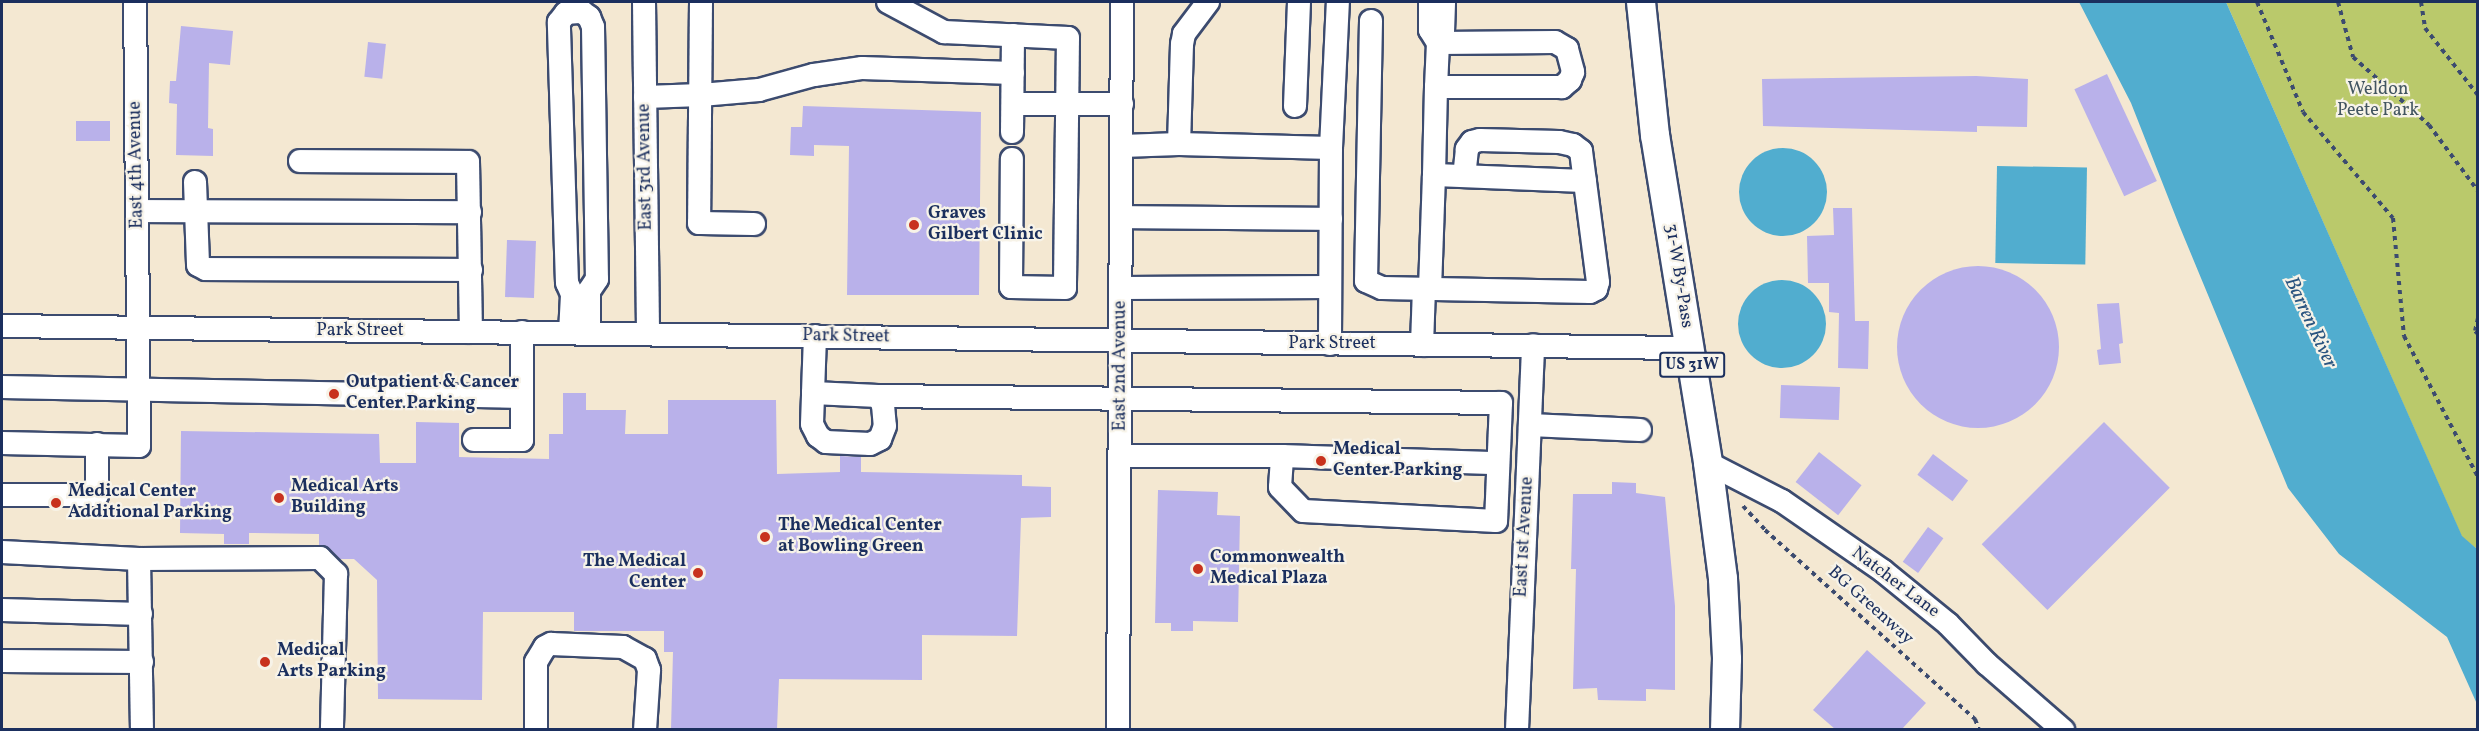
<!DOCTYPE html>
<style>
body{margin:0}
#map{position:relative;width:2479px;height:731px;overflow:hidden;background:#f4e8d2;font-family:Vollkorn,serif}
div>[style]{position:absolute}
.green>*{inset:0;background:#bac96b}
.water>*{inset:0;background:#51adcf;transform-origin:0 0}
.round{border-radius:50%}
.building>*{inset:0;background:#b9b1ea;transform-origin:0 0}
.path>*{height:4px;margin-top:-2px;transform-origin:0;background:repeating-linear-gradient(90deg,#3c4b6f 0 4.5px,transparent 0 9px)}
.roads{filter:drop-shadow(2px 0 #3c4b6f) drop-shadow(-2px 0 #3c4b6f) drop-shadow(0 2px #3c4b6f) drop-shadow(0 -2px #3c4b6f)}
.minor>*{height:22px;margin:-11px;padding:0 11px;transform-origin:11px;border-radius:11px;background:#fff}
.major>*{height:28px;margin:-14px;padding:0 14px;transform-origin:14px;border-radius:14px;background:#fff}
.dots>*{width:16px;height:16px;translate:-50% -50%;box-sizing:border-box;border:3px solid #f7f3e8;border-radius:50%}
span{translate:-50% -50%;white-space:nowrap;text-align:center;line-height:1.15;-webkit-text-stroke:4.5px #f7f3e8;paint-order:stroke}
.shield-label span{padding:2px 4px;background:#f7f3e8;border:2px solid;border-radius:4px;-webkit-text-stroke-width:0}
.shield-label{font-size:16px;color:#1b2f5e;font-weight:700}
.park-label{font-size:18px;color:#435661}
.street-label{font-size:18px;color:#1b2f5e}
.poi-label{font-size:18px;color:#1b2f5e;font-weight:700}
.left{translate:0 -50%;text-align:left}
.right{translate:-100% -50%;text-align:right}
.water-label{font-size:20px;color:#2b5580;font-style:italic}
.frame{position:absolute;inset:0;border:3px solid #1b2f5e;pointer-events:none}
</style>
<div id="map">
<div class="green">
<div style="clip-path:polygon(2226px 2px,2477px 2px,2477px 549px,2462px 537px)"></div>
</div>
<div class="water">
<div style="clip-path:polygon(2079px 2px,2226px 2px,2462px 536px,2477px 549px,2477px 704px,2447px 637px,2339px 554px,2288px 488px,2179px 225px,2131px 103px)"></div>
<div class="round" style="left:1739px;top:148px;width:88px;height:88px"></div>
<div style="left:1997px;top:166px;width:90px;height:97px;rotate:1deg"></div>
<div class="round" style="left:1738px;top:280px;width:88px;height:88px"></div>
</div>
<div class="building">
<div style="clip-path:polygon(181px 26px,233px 31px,230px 65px,209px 63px,208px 128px,213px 129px,213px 156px,176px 155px,177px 104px,169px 103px,170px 81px,176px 81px)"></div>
<div style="left:368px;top:42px;width:18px;height:35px;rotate:6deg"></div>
<div style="left:2107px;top:74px;width:118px;height:36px;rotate:65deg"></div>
<div style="clip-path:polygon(1976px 76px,2028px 79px,2027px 127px,1977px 126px,1977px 132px,1763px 126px,1762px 79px)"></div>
<div style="clip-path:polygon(803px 106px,981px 112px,979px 295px,847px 295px,849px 146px,814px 145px,814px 156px,790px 155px,791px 127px,802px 127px)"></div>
<div style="left:76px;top:121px;width:34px;height:20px"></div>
<div style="clip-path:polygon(1833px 208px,1852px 208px,1855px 321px,1869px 321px,1868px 369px,1838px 368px,1839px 313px,1829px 312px,1829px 283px,1808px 283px,1807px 236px,1834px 235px)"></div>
<div style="left:507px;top:240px;width:29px;height:57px;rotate:2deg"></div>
<div class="round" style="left:1897px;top:266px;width:162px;height:162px"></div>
<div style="clip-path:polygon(2119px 303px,2123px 343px,2119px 344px,2121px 363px,2099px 365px,2097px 350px,2101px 349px,2097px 304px)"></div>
<div style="left:1781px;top:385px;width:59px;height:33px;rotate:2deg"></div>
<div style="clip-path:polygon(563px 393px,586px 393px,586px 410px,626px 410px,625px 434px,668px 434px,668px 400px,776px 400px,777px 474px,840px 472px,840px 456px,861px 457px,861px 472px,1022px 475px,1022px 486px,1051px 487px,1051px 517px,1021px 518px,1017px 636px,922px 635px,922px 680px,779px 679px,777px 729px,671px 729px,673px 652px,664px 652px,664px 631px,574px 631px,574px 612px,483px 612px,482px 700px,378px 699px,377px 580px,354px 559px,340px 559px,329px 548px,319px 545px,319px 534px,249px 533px,249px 544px,224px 544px,224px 534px,180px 533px,181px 431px,379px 434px,380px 463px,416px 463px,416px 422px,459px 423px,459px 457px,549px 459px,549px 434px,563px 434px)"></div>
<div style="left:2104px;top:422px;width:93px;height:173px;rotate:45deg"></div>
<div style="left:1819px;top:452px;width:54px;height:38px;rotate:38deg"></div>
<div style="left:1933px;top:454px;width:44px;height:26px;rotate:37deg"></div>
<div style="clip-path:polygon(1612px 482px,1636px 483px,1636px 493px,1665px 497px,1675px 606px,1675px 690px,1646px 689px,1646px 701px,1598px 700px,1597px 688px,1573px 689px,1576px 569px,1571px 569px,1573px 494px,1612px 494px)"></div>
<div style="clip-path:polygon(1158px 490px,1218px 492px,1217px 515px,1240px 516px,1238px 622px,1193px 621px,1193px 631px,1171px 631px,1171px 623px,1155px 623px)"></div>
<div style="left:1928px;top:527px;width:19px;height:43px;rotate:36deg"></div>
<div style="clip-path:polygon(1867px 650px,1926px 703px,1902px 729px,1835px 729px,1813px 710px)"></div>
</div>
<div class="path">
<div style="left:2257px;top:2px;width:119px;rotate:67.3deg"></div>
<div style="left:2303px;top:112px;width:139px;rotate:49.7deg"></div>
<div style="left:2393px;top:218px;width:119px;rotate:84.7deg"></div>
<div style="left:2404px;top:336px;width:159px;rotate:62.3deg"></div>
<div style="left:2338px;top:2px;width:57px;rotate:74.7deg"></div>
<div style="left:2353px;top:57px;width:102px;rotate:41.8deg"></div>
<div style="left:2429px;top:125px;width:82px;rotate:53.4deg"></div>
<div style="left:2421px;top:2px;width:26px;rotate:81deg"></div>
<div style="left:2425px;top:28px;width:85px;rotate:51.7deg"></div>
<div style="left:2478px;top:318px;width:13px;rotate:103deg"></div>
<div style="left:2475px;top:331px;width:4px;rotate:45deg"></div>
<div style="left:1743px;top:506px;width:33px;rotate:47deg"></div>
<div style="left:1765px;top:530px;width:283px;rotate:42deg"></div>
<div style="left:1975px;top:719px;width:12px;rotate:70deg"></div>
</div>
<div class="roads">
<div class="minor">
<div style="left:644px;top:2px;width:331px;rotate:89.3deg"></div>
<div style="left:701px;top:2px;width:221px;rotate:90.5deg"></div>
<div style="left:699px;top:223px;width:55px;rotate:1deg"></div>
<div style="left:888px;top:2px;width:64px;rotate:28.2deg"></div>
<div style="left:944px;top:32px;width:124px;rotate:2.8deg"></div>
<div style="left:1068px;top:38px;width:250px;rotate:90.7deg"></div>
<div style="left:1065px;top:288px;width:54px;rotate:-178.9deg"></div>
<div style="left:1011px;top:287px;width:128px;rotate:-89.6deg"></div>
<div style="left:1208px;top:2px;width:40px;rotate:127deg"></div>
<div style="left:1184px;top:34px;width:10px;rotate:101deg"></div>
<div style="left:1182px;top:44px;width:100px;rotate:91.7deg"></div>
<div style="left:1179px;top:144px;width:152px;rotate:1.5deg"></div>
<div style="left:1331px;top:148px;width:196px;rotate:90.3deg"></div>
<div style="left:1430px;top:2px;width:28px;rotate:90deg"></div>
<div style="left:1430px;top:30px;width:15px;rotate:58deg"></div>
<div style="left:1438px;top:43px;width:12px;rotate:-66deg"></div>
<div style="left:1443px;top:32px;width:30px;rotate:-88deg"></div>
<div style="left:1371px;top:21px;width:260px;rotate:91.1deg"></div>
<div style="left:1366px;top:281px;width:17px;rotate:24deg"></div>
<div style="left:1382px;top:288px;width:208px;rotate:1.1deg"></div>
<div style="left:1590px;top:292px;width:7px;rotate:-27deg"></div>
<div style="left:1596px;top:289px;width:7px;rotate:-74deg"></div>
<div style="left:1598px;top:282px;width:132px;rotate:-97.4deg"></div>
<div style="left:1581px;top:151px;width:10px;rotate:-143deg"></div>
<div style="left:1573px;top:145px;width:14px;rotate:-168deg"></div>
<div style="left:1559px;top:142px;width:79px;rotate:-178.5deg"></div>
<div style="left:1480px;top:140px;width:8px;rotate:166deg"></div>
<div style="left:1472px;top:142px;width:9px;rotate:126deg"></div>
<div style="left:1467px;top:149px;width:27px;rotate:96deg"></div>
<div style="left:645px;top:97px;width:56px;rotate:-2deg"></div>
<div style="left:701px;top:95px;width:58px;rotate:-4.9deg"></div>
<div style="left:759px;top:90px;width:57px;rotate:-15.3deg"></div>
<div style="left:814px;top:75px;width:49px;rotate:-8.3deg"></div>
<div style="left:862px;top:68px;width:151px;rotate:1.9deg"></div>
<div style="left:1013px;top:104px;width:109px"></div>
<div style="left:1295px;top:106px;width:104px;rotate:-87.8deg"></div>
<div style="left:1012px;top:132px;width:97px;rotate:-89.4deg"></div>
<div style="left:1122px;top:146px;width:57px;rotate:-2deg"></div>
<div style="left:1331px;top:148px;width:146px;rotate:-87.3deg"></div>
<div style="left:300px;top:161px;width:168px;rotate:0.3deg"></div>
<div style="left:468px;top:162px;width:170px;rotate:89deg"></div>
<div style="left:1434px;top:175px;width:88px;rotate:-88.7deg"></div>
<div style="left:1436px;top:87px;width:44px;rotate:-87.4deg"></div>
<div style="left:1438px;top:43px;width:117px;rotate:-0.5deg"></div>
<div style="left:1555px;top:42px;width:14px;rotate:30deg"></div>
<div style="left:1567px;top:49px;width:24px;rotate:75deg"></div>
<div style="left:1573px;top:72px;width:9px;rotate:111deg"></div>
<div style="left:1570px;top:80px;width:11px;rotate:139deg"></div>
<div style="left:1562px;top:87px;width:126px;rotate:180deg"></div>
<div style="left:195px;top:182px;width:83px;rotate:87.9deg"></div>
<div style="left:198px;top:265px;width:9px;rotate:27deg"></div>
<div style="left:206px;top:269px;width:265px;rotate:0.2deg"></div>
<div style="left:138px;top:211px;width:332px;rotate:0.2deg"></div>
<div style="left:1122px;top:217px;width:209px;rotate:0.5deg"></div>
<div style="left:1122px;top:288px;width:208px;rotate:-0.3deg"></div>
<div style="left:1430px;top:289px;width:114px;rotate:-88deg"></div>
<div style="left:1434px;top:175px;width:151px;rotate:2.3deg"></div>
<div style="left:2px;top:326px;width:1688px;rotate:0.75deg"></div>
<div style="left:570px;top:333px;width:39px;rotate:-87deg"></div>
<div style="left:572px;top:294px;width:12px;rotate:-114deg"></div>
<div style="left:567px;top:283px;width:261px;rotate:-91.8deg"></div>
<div style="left:559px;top:22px;width:11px;rotate:-52deg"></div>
<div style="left:566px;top:13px;width:16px;rotate:-4deg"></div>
<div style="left:582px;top:12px;width:9px;rotate:36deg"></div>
<div style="left:589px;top:17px;width:11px;rotate:68deg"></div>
<div style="left:593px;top:27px;width:252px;rotate:89.1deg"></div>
<div style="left:597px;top:279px;width:14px;rotate:124deg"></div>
<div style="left:589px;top:291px;width:42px;rotate:90deg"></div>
<div style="left:1422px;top:345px;width:56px;rotate:-88deg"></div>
<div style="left:2px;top:387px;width:520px;rotate:1.1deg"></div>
<div style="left:813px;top:393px;width:65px;rotate:2.6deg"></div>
<div style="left:878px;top:396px;width:10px;rotate:61deg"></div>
<div style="left:883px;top:405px;width:21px;rotate:85deg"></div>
<div style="left:885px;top:426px;width:14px;rotate:111deg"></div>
<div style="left:880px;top:439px;width:11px;rotate:153deg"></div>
<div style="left:870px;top:444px;width:44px;rotate:-177.4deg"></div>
<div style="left:826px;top:442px;width:10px;rotate:-143deg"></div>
<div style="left:818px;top:436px;width:13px;rotate:-117deg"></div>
<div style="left:812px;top:424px;width:31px;rotate:-88deg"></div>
<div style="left:813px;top:393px;width:57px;rotate:-88deg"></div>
<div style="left:878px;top:396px;width:623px;rotate:0.64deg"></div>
<div style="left:1501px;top:403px;width:118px;rotate:92.4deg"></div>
<div style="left:1496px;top:521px;width:193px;rotate:-177deg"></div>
<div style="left:1303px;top:511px;width:33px;rotate:-134deg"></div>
<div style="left:1280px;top:487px;width:31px;rotate:-86deg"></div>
<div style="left:1282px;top:456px;width:161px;rotate:180deg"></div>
<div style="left:1530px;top:425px;width:110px;rotate:2.6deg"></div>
<div style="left:474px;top:440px;width:48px"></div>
<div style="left:522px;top:440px;width:108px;rotate:-90deg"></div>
<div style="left:2px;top:443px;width:137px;rotate:1.3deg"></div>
<div style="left:139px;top:446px;width:444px;rotate:-90.5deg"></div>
<div style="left:1282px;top:456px;width:216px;rotate:1.9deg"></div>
<div style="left:1708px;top:463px;width:83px;rotate:27.2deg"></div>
<div style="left:1782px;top:501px;width:123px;rotate:34.7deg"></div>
<div style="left:1883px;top:571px;width:84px;rotate:39.2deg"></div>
<div style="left:1948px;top:624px;width:56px;rotate:45.7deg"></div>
<div style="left:1987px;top:664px;width:101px;rotate:41deg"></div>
<div style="left:2px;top:495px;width:95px"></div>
<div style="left:97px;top:495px;width:51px;rotate:-90deg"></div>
<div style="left:2px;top:552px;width:137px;rotate:2.9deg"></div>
<div style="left:139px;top:559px;width:181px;rotate:-0.3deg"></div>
<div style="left:320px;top:558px;width:23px;rotate:45deg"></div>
<div style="left:336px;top:574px;width:156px;rotate:91.5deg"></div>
<div style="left:139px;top:559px;width:171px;rotate:89deg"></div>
<div style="left:2px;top:610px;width:139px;rotate:1.6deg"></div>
<div style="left:2px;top:661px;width:140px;rotate:0.4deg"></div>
<div style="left:536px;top:730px;width:68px;rotate:-90deg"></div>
<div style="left:536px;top:662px;width:17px;rotate:-59deg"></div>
<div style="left:545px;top:647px;width:7px;rotate:-27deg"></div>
<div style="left:551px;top:644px;width:72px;rotate:2.4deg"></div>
<div style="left:623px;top:647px;width:25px;rotate:29deg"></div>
<div style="left:645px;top:659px;width:12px;rotate:70deg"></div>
<div style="left:649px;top:670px;width:60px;rotate:93.8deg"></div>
<div style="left:1118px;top:730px;width:728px;rotate:-89.69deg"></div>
<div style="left:1517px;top:730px;width:385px;rotate:-87.6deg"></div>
</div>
<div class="major">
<div style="left:1641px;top:2px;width:134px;rotate:84deg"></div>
<div style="left:1655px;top:135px;width:332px;rotate:80.8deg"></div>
<div style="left:1708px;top:463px;width:117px;rotate:82.6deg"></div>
<div style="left:1723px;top:579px;width:80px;rotate:87.1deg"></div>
<div style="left:1727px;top:659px;width:71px;rotate:91.6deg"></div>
</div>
</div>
<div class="dots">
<div style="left:914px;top:225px;background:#c8321e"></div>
<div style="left:334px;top:394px;background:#c8321e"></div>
<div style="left:1321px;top:461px;background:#c8321e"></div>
<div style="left:279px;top:498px;background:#c8321e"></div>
<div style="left:56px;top:503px;background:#c8321e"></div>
<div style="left:765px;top:537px;background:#c8321e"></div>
<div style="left:1198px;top:569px;background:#c8321e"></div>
<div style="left:698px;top:573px;background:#c8321e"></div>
<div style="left:265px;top:662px;background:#c8321e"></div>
</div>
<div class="shield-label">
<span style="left:1692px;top:365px">US 31W</span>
</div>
<div class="park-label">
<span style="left:2378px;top:101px">Weldon<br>Peete Park</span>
</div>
<div class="street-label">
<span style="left:137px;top:165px;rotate:-91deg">East 4th Avenue</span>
<span style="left:646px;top:167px;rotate:-91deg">East 3rd Avenue</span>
<span style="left:1678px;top:276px;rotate:81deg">31-W By-Pass</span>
<span style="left:360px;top:331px">Park Street</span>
<span style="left:846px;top:337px;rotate:1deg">Park Street</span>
<span style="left:1332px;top:344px">Park Street</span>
<span style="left:1121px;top:366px;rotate:-90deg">East 2nd Avenue</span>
<span style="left:1525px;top:537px;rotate:-87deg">East 1st Avenue</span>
<span style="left:1895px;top:583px;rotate:37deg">Natcher Lane</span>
<span style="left:1870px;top:606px;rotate:42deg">BG Greenway</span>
</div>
<div class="poi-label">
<span class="left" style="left:928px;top:225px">Graves<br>Gilbert Clinic</span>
<span class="left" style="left:346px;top:394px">Outpatient &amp; Cancer<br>Center Parking</span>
<span class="left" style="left:1333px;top:461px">Medical<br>Center Parking</span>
<span class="left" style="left:291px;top:498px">Medical Arts<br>Building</span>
<span class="left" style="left:68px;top:503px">Medical Center<br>Additional Parking</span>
<span class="left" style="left:778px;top:537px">The Medical Center<br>at Bowling Green</span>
<span class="left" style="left:1210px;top:569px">Commonwealth<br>Medical Plaza</span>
<span class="right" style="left:686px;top:573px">The Medical<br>Center</span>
<span class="left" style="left:277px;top:662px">Medical<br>Arts Parking</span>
</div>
<div class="water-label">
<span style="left:2310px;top:323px;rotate:65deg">Barren River</span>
</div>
<div class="frame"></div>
</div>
